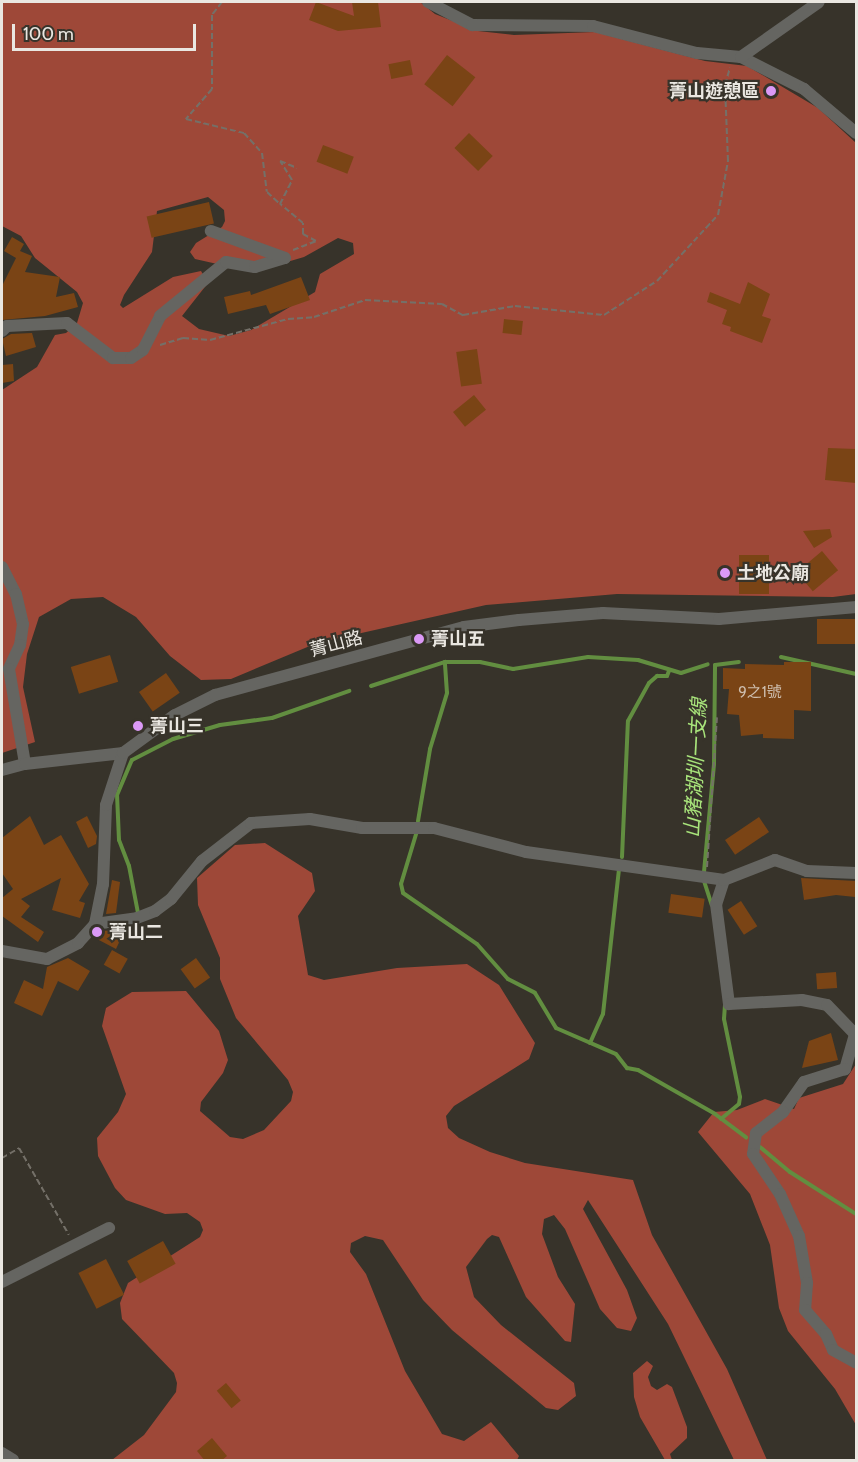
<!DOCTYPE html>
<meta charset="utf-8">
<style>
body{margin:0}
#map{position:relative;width:858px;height:1462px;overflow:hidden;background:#37332a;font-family:Cabin,"Noto Sans TC",sans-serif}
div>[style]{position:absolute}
.forest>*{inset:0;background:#9e4838}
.stream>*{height:4px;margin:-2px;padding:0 2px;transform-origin:2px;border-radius:2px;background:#628e40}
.building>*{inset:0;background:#7a4415;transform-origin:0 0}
.path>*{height:2px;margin-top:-1px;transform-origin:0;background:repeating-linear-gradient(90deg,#747068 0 6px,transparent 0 9px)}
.minor>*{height:12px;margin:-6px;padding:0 6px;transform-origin:6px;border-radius:6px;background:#656561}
.dots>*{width:16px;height:16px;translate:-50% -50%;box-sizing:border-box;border:3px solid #37332a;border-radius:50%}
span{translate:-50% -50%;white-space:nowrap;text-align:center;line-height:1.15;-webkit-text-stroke:4.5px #37332a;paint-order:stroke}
.number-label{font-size:15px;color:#cebeae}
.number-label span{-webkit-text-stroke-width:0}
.poi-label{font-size:18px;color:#eae7e1;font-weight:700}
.right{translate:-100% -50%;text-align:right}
.left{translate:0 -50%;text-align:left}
.street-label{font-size:18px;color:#eae7e1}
.water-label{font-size:20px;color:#a8e47b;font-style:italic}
.frame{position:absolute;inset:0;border:3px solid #eae7e1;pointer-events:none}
.scale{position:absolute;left:12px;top:24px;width:184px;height:27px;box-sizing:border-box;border:3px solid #eae7e1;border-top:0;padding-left:8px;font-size:18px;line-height:21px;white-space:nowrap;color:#eae7e1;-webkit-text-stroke:4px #37332a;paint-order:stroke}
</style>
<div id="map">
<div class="forest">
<div style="clip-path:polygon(evenodd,2px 2px,420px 2px,435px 14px,478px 31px,514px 35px,595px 32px,705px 61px,747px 66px,818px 108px,856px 143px,856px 594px,833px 597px,617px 594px,486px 605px,317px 643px,231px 679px,201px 680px,170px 656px,136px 617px,103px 597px,71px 599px,39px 617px,27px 654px,23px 687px,35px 742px,2px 753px,2px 390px,37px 367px,55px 335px,66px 333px,77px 323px,83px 303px,77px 292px,35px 258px,21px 236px,2px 226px,2px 2px,208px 197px,224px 210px,225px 221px,222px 227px,196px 243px,190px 252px,195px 259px,253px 272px,304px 257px,338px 238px,353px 243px,354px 254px,320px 274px,315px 292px,251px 330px,229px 336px,199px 329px,182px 316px,208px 283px,201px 271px,173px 277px,123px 308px,120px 305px,124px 295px,152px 252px,157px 211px,208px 197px)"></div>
<div style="clip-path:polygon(265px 843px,312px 873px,315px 891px,298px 916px,308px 975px,324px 980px,397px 968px,467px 964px,499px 985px,535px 1043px,529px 1059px,454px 1106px,446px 1116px,448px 1128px,459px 1138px,490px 1152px,525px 1163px,633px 1180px,652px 1235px,727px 1369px,767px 1460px,734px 1460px,668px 1324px,588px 1200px,583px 1209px,627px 1290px,637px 1318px,631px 1331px,617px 1328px,600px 1309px,565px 1229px,554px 1215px,544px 1219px,542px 1234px,558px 1277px,575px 1304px,571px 1342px,565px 1341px,526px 1297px,499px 1237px,492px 1235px,487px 1239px,466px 1267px,474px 1297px,501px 1325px,574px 1383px,576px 1396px,558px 1410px,546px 1408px,452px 1330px,423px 1300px,383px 1240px,365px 1236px,351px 1243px,350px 1252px,366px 1274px,405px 1371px,442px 1434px,464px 1441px,491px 1422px,519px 1456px,517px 1460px,112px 1460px,144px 1435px,176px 1392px,177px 1383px,174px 1373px,122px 1319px,120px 1303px,128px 1283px,200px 1237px,203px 1230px,200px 1222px,187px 1213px,165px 1214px,126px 1200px,115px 1188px,98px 1156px,97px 1138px,118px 1112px,126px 1094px,102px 1026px,106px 1008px,132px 992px,186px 991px,219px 1031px,228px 1060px,223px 1073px,201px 1102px,200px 1111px,230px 1137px,243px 1139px,264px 1130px,291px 1101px,293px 1092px,288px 1080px,236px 1018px,220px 979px,220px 958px,198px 905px,197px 878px,235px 845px)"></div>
<div style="clip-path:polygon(856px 1064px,856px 1425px,835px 1389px,788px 1331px,779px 1308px,770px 1245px,750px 1194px,698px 1132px,714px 1112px,737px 1110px,765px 1099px,794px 1109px,799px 1098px,843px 1084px)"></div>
<div style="clip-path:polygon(647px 1361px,653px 1366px,648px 1377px,651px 1386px,657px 1390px,667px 1384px,672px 1387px,687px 1427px,687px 1438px,670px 1454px,672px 1460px,665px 1460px,640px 1417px,634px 1397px,633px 1373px)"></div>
</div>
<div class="stream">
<div style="left:781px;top:657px;width:77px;rotate:12.8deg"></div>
<div style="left:371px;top:686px;width:78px;rotate:-18deg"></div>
<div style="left:445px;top:662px;width:35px"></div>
<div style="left:480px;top:662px;width:34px;rotate:12deg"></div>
<div style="left:513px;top:669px;width:76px;rotate:-9.1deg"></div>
<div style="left:588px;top:657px;width:50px;rotate:3.4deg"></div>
<div style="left:638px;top:660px;width:45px;rotate:16.8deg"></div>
<div style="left:681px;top:673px;width:28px;rotate:-18deg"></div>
<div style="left:418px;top:821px;width:73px;rotate:-80.5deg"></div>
<div style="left:430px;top:749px;width:59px;rotate:-73.1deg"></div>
<div style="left:447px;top:693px;width:31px;rotate:-94deg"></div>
<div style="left:417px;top:831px;width:55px;rotate:106.8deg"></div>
<div style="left:401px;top:884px;width:9px;rotate:77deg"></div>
<div style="left:403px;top:893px;width:90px;rotate:34.6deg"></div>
<div style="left:477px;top:944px;width:47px;rotate:48.5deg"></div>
<div style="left:508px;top:979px;width:30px;rotate:27deg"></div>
<div style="left:535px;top:993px;width:41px;rotate:59deg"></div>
<div style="left:556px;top:1028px;width:65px;rotate:23.4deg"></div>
<div style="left:616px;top:1054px;width:18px;rotate:52deg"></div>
<div style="left:627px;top:1068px;width:11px;rotate:10deg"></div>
<div style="left:638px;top:1070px;width:89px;rotate:29.7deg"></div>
<div style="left:715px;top:1114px;width:39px;rotate:37deg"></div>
<div style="left:622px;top:857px;width:136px;rotate:-87.5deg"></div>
<div style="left:628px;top:721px;width:43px;rotate:-61.1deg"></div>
<div style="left:649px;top:683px;width:11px;rotate:-41deg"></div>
<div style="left:657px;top:676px;width:10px"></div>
<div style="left:667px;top:676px;width:5px;rotate:-68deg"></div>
<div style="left:704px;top:872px;width:108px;rotate:-84.7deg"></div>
<div style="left:714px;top:764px;width:99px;rotate:-89.4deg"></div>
<div style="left:715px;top:665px;width:24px;rotate:-7deg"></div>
<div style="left:704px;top:881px;width:25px;rotate:72deg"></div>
<div style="left:138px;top:913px;width:48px;rotate:-100.8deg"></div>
<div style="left:129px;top:866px;width:28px;rotate:-111deg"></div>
<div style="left:119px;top:840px;width:45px;rotate:-92.5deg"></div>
<div style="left:117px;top:795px;width:38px;rotate:-67deg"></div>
<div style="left:132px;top:760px;width:46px;rotate:-27.1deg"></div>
<div style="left:173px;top:739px;width:49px;rotate:-16.6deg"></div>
<div style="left:220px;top:725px;width:52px;rotate:-7.7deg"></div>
<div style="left:272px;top:718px;width:82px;rotate:-19.3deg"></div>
<div style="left:590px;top:1043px;width:32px;rotate:-66deg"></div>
<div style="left:603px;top:1014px;width:147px;rotate:-83.7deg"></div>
<div style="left:721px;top:1119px;width:23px;rotate:-40deg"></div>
<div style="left:739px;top:1104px;width:7px;rotate:-82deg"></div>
<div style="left:740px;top:1097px;width:80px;rotate:-101.6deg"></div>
<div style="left:724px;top:1019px;width:15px;rotate:-86deg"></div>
<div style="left:760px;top:1147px;width:39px;rotate:40deg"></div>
<div style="left:790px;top:1172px;width:78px;rotate:32.5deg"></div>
</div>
<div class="building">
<div style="clip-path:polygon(316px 2px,354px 16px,352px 2px,378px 2px,381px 27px,338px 31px,309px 20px)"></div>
<div style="left:447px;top:55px;width:36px;height:37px;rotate:38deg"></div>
<div style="left:410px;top:60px;width:15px;height:22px;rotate:79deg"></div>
<div style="left:469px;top:133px;width:33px;height:21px;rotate:44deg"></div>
<div style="left:323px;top:145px;width:33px;height:18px;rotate:21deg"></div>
<div style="left:209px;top:202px;width:22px;height:64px;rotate:77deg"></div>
<div style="clip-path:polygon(12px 237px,24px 244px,20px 251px,32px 256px,25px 272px,60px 277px,56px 297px,74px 293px,78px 307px,45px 316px,2px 320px,2px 286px,16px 258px,4px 251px)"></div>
<div style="clip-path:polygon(301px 277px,310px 300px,270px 314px,266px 305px,228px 314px,224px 297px,250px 291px,251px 295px)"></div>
<div style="clip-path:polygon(748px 282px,770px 294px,762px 316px,771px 319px,762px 343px,730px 331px,731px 327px,722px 324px,727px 310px,707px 302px,710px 292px,740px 304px)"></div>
<div style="left:504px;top:319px;width:19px;height:14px;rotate:6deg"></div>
<div style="clip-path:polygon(32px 333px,36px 347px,6px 356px,2px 339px,11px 334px)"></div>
<div style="left:477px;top:349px;width:35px;height:21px;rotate:82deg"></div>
<div style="clip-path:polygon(13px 364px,14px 381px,2px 383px,2px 365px)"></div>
<div style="left:474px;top:395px;width:19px;height:27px;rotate:51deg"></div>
<div style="clip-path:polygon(828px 448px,856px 449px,856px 483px,825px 480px)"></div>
<div style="clip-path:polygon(830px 529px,832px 537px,814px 548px,803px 531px)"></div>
<div style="left:822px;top:551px;width:25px;height:33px;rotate:50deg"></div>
<div style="left:769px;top:555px;width:39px;height:30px;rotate:90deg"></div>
<div style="left:856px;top:619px;width:25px;height:39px;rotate:90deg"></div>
<div style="left:110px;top:655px;width:28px;height:41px;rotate:73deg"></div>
<div style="clip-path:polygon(784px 662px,811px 662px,811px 711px,794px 710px,794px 739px,763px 738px,763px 734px,741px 736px,739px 715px,727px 714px,729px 689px,723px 689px,723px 668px,745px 669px,745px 664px,784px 665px)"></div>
<div style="left:166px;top:673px;width:24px;height:33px;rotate:55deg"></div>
<div style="clip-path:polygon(30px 816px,44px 845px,61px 835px,89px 884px,79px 901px,85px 903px,80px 918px,52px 910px,61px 878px,21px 899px,30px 906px,21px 917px,44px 932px,38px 942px,2px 916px,2px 898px,13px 889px,2px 873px,2px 838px)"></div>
<div style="clip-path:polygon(87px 816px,97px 836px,96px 844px,88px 848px,76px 822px)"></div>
<div style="left:759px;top:817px;width:18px;height:41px;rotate:56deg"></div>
<div style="clip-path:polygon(801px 878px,856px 881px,855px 897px,836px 895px,804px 900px)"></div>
<div style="clip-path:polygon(112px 880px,120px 882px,116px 913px,106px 914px)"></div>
<div style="left:671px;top:894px;width:34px;height:19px;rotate:8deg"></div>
<div style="left:741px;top:901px;width:30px;height:16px;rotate:57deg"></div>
<div style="clip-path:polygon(115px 930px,123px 934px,116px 949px,97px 939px,102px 931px)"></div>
<div style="left:112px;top:950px;width:18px;height:17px;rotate:29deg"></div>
<div style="clip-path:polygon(68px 958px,90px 971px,78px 991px,58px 981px,42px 1016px,14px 1003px,24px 980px,43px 989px,47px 967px)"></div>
<div style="left:196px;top:958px;width:24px;height:19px;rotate:54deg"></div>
<div style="left:836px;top:972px;width:16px;height:20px;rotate:86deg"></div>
<div style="clip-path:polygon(831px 1033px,838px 1060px,802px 1068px,809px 1041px)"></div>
<div style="left:163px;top:1241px;width:26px;height:41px;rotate:61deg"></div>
<div style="left:106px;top:1259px;width:40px;height:31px;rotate:63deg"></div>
<div style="left:226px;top:1383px;width:23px;height:12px;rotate:50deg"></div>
<div style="clip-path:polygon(212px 1438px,227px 1456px,221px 1461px,205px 1461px,197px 1451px)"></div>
</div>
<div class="path">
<div style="left:222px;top:2px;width:16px;rotate:128deg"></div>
<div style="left:212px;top:15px;width:74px;rotate:90deg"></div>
<div style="left:212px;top:89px;width:40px;rotate:131deg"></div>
<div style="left:186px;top:119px;width:60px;rotate:13.6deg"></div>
<div style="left:244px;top:133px;width:27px;rotate:48deg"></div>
<div style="left:262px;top:153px;width:39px;rotate:83deg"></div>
<div style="left:267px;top:192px;width:18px;rotate:43deg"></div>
<div style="left:293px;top:250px;width:25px;rotate:-21deg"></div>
<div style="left:316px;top:241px;width:15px;rotate:-152deg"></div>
<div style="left:303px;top:234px;width:11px;rotate:-90deg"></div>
<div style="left:303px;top:223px;width:30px;rotate:-140deg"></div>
<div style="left:280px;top:204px;width:27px;rotate:-63deg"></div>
<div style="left:292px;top:180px;width:22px;rotate:-122deg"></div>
<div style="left:280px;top:161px;width:18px;rotate:22deg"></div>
<div style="left:160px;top:345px;width:24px;rotate:-17deg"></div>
<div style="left:183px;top:338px;width:27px;rotate:4deg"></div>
<div style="left:210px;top:340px;width:81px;rotate:-15.1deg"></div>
<div style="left:288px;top:319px;width:26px;rotate:-4deg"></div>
<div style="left:314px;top:317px;width:54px;rotate:-18.4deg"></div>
<div style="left:365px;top:300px;width:77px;rotate:3deg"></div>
<div style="left:442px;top:304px;width:24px;rotate:28deg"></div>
<div style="left:463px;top:315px;width:53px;rotate:-9.8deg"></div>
<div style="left:515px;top:306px;width:89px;rotate:5.8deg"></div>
<div style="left:604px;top:315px;width:63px;rotate:-32.7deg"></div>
<div style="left:657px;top:281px;width:90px;rotate:-47.3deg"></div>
<div style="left:718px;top:215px;width:55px;rotate:-79.5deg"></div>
<div style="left:728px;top:161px;width:76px;rotate:-92.3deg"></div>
<div style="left:725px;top:85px;width:18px;rotate:-74deg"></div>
<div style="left:707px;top:867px;width:150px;rotate:-86.2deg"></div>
<div style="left:2px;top:1158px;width:20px;rotate:-30deg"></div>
<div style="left:19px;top:1148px;width:100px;rotate:60.1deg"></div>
</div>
<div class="minor">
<div style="left:428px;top:2px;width:50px;rotate:27.6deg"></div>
<div style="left:472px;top:25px;width:121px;rotate:0.5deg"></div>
<div style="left:593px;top:26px;width:107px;rotate:14.6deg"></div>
<div style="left:697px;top:53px;width:44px;rotate:5.2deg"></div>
<div style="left:741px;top:57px;width:71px;rotate:26.9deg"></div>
<div style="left:804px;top:89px;width:68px;rotate:40.2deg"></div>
<div style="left:741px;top:57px;width:95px;rotate:-35.2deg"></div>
<div style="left:2px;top:331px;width:7px;rotate:-45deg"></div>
<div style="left:7px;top:326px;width:60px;rotate:-2.9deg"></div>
<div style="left:67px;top:323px;width:58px;rotate:37.3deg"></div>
<div style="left:113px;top:358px;width:18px"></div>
<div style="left:131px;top:358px;width:14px;rotate:-34deg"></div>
<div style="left:143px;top:350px;width:38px;rotate:-63deg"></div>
<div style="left:160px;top:316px;width:85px;rotate:-39.3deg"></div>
<div style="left:226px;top:262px;width:29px;rotate:10deg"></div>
<div style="left:255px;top:267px;width:31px;rotate:-17deg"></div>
<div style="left:285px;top:258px;width:79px;rotate:-160deg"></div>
<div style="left:2px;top:567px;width:30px;rotate:63deg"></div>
<div style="left:16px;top:594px;width:31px;rotate:77deg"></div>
<div style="left:23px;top:624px;width:21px;rotate:98deg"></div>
<div style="left:20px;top:645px;width:26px;rotate:115deg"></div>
<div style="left:9px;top:669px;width:96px;rotate:80.4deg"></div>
<div style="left:2px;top:770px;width:24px;rotate:-15deg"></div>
<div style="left:25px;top:764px;width:99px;rotate:-6.4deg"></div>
<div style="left:724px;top:880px;width:25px;rotate:108deg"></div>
<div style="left:716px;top:904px;width:101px;rotate:82.6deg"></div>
<div style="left:729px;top:1004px;width:73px;rotate:-3.1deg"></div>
<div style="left:802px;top:1000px;width:25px;rotate:11deg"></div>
<div style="left:827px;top:1005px;width:40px;rotate:46deg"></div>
<div style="left:95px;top:924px;width:42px;rotate:-8.1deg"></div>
<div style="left:137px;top:918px;width:19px;rotate:-21deg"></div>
<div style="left:155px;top:911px;width:20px;rotate:-37deg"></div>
<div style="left:171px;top:899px;width:49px;rotate:-50.8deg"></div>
<div style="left:202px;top:861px;width:62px;rotate:-37.8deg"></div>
<div style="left:251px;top:823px;width:59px;rotate:-3.9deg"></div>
<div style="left:310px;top:819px;width:53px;rotate:9.8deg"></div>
<div style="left:362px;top:828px;width:72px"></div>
<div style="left:434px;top:828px;width:95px;rotate:14.6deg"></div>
<div style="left:526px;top:852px;width:200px;rotate:8deg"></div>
<div style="left:724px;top:880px;width:55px;rotate:-21.4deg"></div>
<div style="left:775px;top:860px;width:34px;rotate:19deg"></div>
<div style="left:807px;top:871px;width:49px;rotate:2.3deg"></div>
<div style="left:2px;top:951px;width:46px;rotate:10.1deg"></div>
<div style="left:47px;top:959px;width:35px;rotate:-27deg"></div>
<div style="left:78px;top:943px;width:25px;rotate:-48deg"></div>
<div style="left:95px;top:924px;width:41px;rotate:-78.7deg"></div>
<div style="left:103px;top:884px;width:79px;rotate:-87.8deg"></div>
<div style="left:106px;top:805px;width:55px;rotate:-71.9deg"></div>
<div style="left:123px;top:753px;width:64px;rotate:-36.2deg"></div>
<div style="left:175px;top:715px;width:45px;rotate:-26.6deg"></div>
<div style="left:215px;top:695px;width:258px;rotate:-15.3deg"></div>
<div style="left:464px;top:627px;width:55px;rotate:-7.3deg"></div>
<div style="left:519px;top:620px;width:84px;rotate:-4.8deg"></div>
<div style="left:603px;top:613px;width:116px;rotate:3deg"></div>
<div style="left:719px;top:619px;width:138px;rotate:-5deg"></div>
<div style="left:856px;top:1031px;width:40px;rotate:106deg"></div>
<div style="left:845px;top:1069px;width:43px;rotate:162.4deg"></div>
<div style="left:804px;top:1082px;width:37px;rotate:125deg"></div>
<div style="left:783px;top:1112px;width:34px;rotate:142deg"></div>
<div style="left:756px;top:1133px;width:21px;rotate:98deg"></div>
<div style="left:753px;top:1154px;width:48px;rotate:56deg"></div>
<div style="left:780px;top:1194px;width:46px;rotate:65.7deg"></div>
<div style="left:799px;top:1236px;width:48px;rotate:80.3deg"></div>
<div style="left:807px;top:1283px;width:27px;rotate:94deg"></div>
<div style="left:805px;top:1310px;width:32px;rotate:49deg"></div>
<div style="left:826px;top:1334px;width:17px;rotate:66deg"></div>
<div style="left:833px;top:1350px;width:26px;rotate:29deg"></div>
<div style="left:2px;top:1282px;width:120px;rotate:-26.8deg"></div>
<div style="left:2px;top:1453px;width:13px;rotate:32deg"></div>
</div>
<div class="dots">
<div style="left:771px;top:91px;background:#db99f6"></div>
<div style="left:725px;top:573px;background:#db99f6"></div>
<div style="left:419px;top:639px;background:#db99f6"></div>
<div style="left:138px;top:726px;background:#db99f6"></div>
<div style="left:97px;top:932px;background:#db99f6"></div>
</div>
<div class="number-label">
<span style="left:760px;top:693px">9之1號</span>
</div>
<div class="poi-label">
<span class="right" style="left:759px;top:91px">菁山遊憩區</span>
<span class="left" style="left:737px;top:573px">土地公廟</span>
<span class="left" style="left:431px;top:639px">菁山五</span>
<span class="left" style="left:150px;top:726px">菁山三</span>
<span class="left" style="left:109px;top:932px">菁山二</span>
</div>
<div class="street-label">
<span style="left:336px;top:644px;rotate:-15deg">菁山路</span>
</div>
<div class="water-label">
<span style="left:696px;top:768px;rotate:-87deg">山豬湖圳一支線</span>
</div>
<div class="frame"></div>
<div class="scale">100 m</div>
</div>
